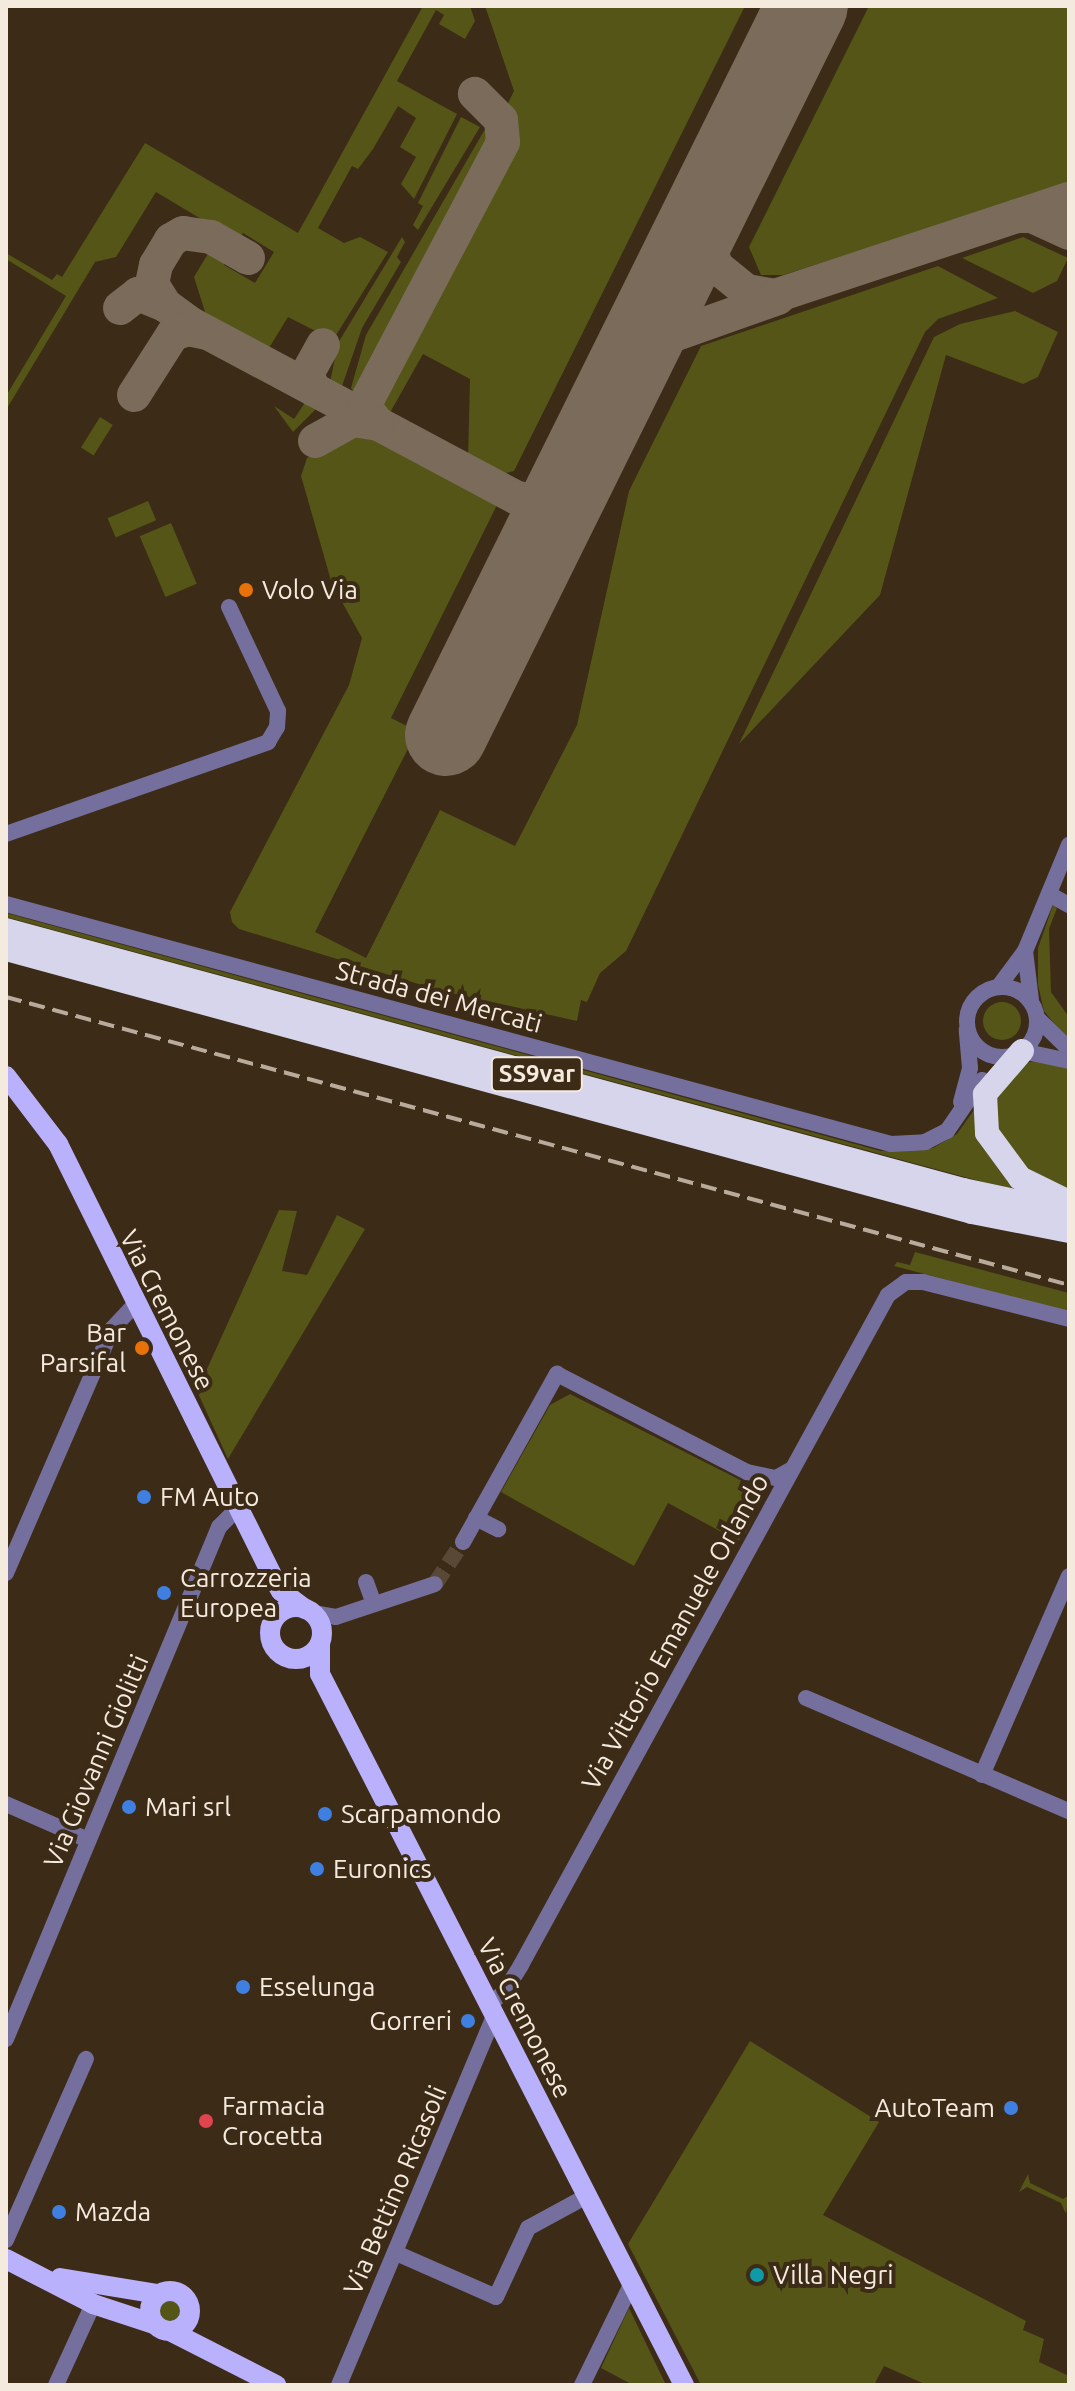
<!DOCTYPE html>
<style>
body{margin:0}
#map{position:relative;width:1075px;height:2391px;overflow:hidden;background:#3c2b17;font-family:Ubuntu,sans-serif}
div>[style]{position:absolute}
.green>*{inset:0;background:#545516;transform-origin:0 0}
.round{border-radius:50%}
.taxiway>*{height:34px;margin:-17px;padding:0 17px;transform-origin:17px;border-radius:17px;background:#7a6b5a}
.runway>*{height:82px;margin:-41px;padding:0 41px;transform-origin:41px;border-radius:41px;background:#7a6b5a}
.minor-tunnel>*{height:16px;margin-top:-8px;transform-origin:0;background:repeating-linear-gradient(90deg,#584835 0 16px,transparent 0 24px)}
.minor>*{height:16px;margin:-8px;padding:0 8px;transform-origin:8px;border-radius:8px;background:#746f9d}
.minor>.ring{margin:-8px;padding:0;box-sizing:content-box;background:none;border:16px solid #746f9d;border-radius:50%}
.major>*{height:20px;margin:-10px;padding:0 10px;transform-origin:10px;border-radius:10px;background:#bab1fc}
.major>.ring{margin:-10px;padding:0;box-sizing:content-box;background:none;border:20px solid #bab1fc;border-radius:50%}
.highway>*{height:24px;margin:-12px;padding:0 12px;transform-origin:12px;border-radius:12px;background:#d7d5ec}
.rail>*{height:4px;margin-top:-2px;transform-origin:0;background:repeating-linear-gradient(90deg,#b8ab9c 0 16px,transparent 0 24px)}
.dots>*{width:22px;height:22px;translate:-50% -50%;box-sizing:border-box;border:4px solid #3c2b17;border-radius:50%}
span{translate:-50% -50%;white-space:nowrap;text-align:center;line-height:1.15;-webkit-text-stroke:8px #3c2b17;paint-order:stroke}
.shield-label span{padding:2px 6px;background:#3c2b17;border:2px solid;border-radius:6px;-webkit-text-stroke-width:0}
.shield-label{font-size:24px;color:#f5eade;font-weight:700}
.poi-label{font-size:26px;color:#f5eade}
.left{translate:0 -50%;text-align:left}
.right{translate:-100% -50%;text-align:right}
.street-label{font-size:26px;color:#f5eade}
.frame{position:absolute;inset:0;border:8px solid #f5eade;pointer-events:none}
</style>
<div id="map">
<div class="green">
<div style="clip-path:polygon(423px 6px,470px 6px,475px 21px,465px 39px,439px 24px,444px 15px,436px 10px,397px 81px,457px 114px,414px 199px,401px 184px,416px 157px,400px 147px,416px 118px,398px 106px,373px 149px,358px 169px,352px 166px,318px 228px,344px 243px,360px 237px,388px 252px,333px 340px,288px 317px,269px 348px,206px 315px,194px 277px,212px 247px,228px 257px,224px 265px,255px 283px,274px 252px,243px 233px,238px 241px,156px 192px,116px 257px,95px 262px,6px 410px,6px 396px,66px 296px,6px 259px,6px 253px,52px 280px,57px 274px,62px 277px,145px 143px,298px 233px)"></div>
<div style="clip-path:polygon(485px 6px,745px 6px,514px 471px,495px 476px,468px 461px,470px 379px,423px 354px,387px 418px,373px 411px,372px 399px,514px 125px,503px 113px,514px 91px)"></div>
<div style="clip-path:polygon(869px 6px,1069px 6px,1069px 184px,783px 275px,761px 275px,749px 247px)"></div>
<div style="clip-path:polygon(461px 117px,480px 127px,418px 230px,413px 225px,423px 206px,418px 203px)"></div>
<div style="clip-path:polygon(492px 117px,497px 145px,360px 403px,351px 388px,366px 335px)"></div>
<div style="clip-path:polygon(402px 237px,405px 242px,397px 257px,401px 262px,362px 328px,340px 392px,329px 387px,338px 343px)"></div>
<div style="clip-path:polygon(1023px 237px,1068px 258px,1057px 281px,1033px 293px,962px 258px)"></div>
<div style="clip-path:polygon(938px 266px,998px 298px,938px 319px,925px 332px,626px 951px,600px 973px,587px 1002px,581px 1000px,577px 1021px,438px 990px,239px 929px,232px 922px,230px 912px,349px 685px,362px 638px,332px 584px,301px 476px,307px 458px,342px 434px,365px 428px,500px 499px,391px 718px,417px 731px,315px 932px,366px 958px,440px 810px,515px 846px,577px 725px,629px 491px,701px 346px)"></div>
<div style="clip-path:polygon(1015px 311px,1058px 332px,1038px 377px,1023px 384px,946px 355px,880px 595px,739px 744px,934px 337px,960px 324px)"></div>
<div style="clip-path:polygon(308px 398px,319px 406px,293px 432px,274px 406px,294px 419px)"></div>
<div style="left:100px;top:417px;width:15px;height:36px;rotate:32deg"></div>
<div style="left:148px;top:501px;width:21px;height:44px;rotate:67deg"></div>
<div style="left:171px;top:523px;width:66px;height:34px;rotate:67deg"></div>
<div style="clip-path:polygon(1053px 905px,1057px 908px,1049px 929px,1051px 992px,1069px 1017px,1069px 1042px,1044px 1011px,1038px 985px,1038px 948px)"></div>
<div style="clip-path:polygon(6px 913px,881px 1151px,933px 1148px,957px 1134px,974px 1110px,1020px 1192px,6px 917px)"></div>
<div class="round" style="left:983px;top:1002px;width:38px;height:38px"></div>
<div style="clip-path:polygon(1034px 1061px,1069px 1067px,1069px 1195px,1052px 1189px,1007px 1153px,989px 1105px,1025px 1063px)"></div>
<div style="clip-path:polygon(279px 1210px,297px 1211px,282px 1271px,307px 1275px,337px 1215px,365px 1229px,228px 1459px,197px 1391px)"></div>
<div style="clip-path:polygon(915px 1252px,1069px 1293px,1069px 1312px,894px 1266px,897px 1262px,910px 1265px)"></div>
<div style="clip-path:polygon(570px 1394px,752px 1486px,759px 1506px,746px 1532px,738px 1541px,668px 1503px,634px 1566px,501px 1492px,550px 1405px)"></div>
<div style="clip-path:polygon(750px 2041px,879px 2122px,823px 2215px,1026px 2321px,1023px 2330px,1044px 2339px,1039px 2362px,1069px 2376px,1068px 2385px,927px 2385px,884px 2366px,874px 2385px,701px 2385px,628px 2244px)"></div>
<div style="clip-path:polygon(1028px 2174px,1030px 2183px,1063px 2199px,1069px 2195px,1066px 2214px,1061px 2203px,1027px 2187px,1019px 2192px)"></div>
<div class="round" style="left:159px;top:2301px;width:22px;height:22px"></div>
<div style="clip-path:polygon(629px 2308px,666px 2385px,633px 2385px,601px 2368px)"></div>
</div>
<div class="taxiway">
<div style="left:711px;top:201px;width:30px;rotate:107deg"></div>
<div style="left:702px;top:230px;width:40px;rotate:68deg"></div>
<div style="left:717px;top:267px;width:38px;rotate:39deg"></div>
<div style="left:747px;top:291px;width:28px;rotate:10deg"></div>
<div style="left:775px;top:296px;width:310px;rotate:-18.3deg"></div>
<div style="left:1017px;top:216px;width:15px"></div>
<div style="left:1032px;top:216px;width:41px;rotate:24.7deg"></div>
<div style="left:248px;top:258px;width:43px;rotate:-150.4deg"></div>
<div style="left:211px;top:237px;width:28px;rotate:-172deg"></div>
<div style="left:183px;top:233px;width:14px;rotate:150deg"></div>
<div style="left:171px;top:240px;width:29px;rotate:121deg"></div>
<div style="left:156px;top:265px;width:19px;rotate:102deg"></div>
<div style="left:152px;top:284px;width:25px;rotate:58deg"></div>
<div style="left:165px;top:305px;width:34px;rotate:36deg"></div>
<div style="left:193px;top:325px;width:367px;rotate:28.1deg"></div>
<div style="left:517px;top:498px;width:31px;rotate:7deg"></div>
<div style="left:548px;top:502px;width:30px;rotate:-40deg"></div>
<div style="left:120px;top:308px;width:23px;rotate:-38deg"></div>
<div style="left:138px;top:294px;width:29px;rotate:22deg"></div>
<div style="left:314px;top:390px;width:17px;rotate:-114deg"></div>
<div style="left:307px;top:374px;width:33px;rotate:-61deg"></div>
<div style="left:134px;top:395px;width:72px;rotate:-57.4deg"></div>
<div style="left:173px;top:334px;width:16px;rotate:-18deg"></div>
<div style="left:188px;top:329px;width:19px;rotate:12deg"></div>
<div style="left:608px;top:408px;width:58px;rotate:-56.3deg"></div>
<div style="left:640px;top:360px;width:36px;rotate:-39deg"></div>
<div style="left:668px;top:337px;width:117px;rotate:-19.5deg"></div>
<div style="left:378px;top:424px;width:23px;rotate:-128deg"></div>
<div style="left:364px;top:406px;width:298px;rotate:-62.2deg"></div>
<div style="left:503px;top:142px;width:22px;rotate:-95deg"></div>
<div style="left:501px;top:120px;width:37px;rotate:-135deg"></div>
<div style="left:315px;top:441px;width:43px;rotate:-28.9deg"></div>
<div style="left:353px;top:420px;width:24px;rotate:9deg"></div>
</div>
<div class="runway">
<div style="left:446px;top:735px;width:813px;rotate:-63.66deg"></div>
</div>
<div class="minor-tunnel">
<div style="left:435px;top:1584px;width:50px;rotate:-56.3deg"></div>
</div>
<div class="minor">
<div style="left:6px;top:834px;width:278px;rotate:-19.3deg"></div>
<div style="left:268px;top:742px;width:17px;rotate:-59deg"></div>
<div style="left:277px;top:727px;width:16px;rotate:-86deg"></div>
<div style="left:278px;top:711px;width:115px;rotate:-115.2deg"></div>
<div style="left:1049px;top:894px;width:23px;rotate:29deg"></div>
<div style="left:6px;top:904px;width:917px;rotate:15.17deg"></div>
<div style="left:891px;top:1144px;width:34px;rotate:-3deg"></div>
<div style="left:925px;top:1142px;width:25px;rotate:-27deg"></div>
<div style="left:947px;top:1131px;width:62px;rotate:-55.5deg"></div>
<div style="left:1025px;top:951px;width:115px;rotate:-67.5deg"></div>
<div style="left:999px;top:986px;width:44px;rotate:-53.4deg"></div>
<div style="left:1025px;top:951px;width:49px;rotate:83deg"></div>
<div class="ring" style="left:967px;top:987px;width:54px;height:54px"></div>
<div style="left:1038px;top:1019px;width:43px;rotate:44.1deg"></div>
<div style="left:1022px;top:1051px;width:48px;rotate:12deg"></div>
<div style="left:961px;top:1102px;width:35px;rotate:-75deg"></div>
<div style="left:970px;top:1068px;width:38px;rotate:-95deg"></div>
<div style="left:476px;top:1518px;width:25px;rotate:27deg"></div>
<div style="left:463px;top:1542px;width:193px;rotate:-60.8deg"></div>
<div style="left:557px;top:1374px;width:214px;rotate:27.3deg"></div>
<div style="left:747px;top:1472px;width:30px;rotate:12deg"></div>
<div style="left:776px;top:1478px;width:18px;rotate:-29deg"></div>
<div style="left:6px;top:1573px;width:266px;rotate:-66.5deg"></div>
<div style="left:112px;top:1329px;width:34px;rotate:-47deg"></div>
<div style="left:366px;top:1582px;width:23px;rotate:70deg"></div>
<div style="left:313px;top:1613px;width:23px;rotate:10deg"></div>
<div style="left:336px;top:1617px;width:104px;rotate:-18.4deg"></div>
<div style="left:806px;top:1698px;width:286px;rotate:23.3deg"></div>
<div style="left:982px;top:1775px;width:217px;rotate:-66.4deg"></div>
<div style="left:6px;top:1804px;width:90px;rotate:23.7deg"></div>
<div style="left:489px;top:2003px;width:17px;rotate:-33deg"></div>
<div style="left:503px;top:1994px;width:34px;rotate:-58deg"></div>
<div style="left:521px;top:1965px;width:764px;rotate:-61.29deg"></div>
<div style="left:888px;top:1295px;width:22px;rotate:-36deg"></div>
<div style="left:906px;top:1282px;width:17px"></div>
<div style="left:923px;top:1282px;width:151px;rotate:14.2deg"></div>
<div style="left:6px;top:2039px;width:555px;rotate:-67.41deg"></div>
<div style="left:219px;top:1527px;width:27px;rotate:-45deg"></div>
<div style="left:6px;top:2240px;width:198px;rotate:-66.2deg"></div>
<div style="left:396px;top:2253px;width:109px;rotate:23.7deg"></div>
<div style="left:496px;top:2297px;width:76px;rotate:-65.1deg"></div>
<div style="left:528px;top:2228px;width:67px;rotate:-28.5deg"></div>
<div style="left:56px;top:2385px;width:89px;rotate:-65.4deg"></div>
<div style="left:339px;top:2385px;width:402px;rotate:-67.2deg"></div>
<div style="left:582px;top:2385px;width:116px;rotate:-63.9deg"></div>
</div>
<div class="major">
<div style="left:6px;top:1076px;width:86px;rotate:52.6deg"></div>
<div style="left:58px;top:1144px;width:480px;rotate:63.6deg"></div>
<div style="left:271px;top:1574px;width:20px;rotate:60deg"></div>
<div style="left:281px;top:1591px;width:30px;rotate:37deg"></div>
<div class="ring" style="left:270px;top:1607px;width:32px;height:32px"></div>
<div style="left:320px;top:1644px;width:30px;rotate:90deg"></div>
<div style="left:320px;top:1674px;width:799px;rotate:62.89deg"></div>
<div style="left:6px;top:2259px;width:98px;rotate:27.3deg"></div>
<div style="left:93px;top:2304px;width:64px;rotate:18.2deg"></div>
<div style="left:60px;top:2278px;width:99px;rotate:9.3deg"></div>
<div class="ring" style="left:150px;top:2291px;width:20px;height:20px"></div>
<div style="left:172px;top:2332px;width:117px;rotate:27deg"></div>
</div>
<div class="highway">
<div style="left:6px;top:930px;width:992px;rotate:15.2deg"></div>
<div style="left:963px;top:1190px;width:108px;rotate:12.2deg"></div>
<div style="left:6px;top:949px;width:1001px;rotate:15.23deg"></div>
<div style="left:972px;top:1212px;width:99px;rotate:11.1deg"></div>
<div style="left:1022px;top:1051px;width:57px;rotate:130.7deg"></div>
<div style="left:985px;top:1094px;width:39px;rotate:87deg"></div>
<div style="left:987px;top:1133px;width:56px;rotate:53.7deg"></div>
<div style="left:1020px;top:1178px;width:55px;rotate:26.1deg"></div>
</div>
<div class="rail">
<div style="left:6px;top:997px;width:1101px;rotate:15.16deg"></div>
</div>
<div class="dots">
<div style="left:246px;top:590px;background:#e8710a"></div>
<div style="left:142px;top:1348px;background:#e8710a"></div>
<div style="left:144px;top:1497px;background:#3f7fe0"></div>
<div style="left:164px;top:1593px;background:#3f7fe0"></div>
<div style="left:129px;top:1807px;background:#3f7fe0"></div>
<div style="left:325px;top:1814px;background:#3f7fe0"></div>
<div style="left:317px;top:1869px;background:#3f7fe0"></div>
<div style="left:243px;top:1987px;background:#3f7fe0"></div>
<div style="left:468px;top:2021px;background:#3f7fe0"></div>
<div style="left:1011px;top:2108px;background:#3f7fe0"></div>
<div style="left:206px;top:2121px;background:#e0444e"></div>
<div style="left:59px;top:2212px;background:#3f7fe0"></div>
<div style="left:757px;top:2275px;background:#0f9aa8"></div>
</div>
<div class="shield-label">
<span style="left:537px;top:1074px">SS9var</span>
</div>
<div class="poi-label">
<span class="left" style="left:262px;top:590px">Volo Via</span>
<span class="right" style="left:126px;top:1348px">Bar<br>Parsifal</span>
<span class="left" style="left:160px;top:1497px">FM Auto</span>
<span class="left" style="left:180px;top:1593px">Carrozzeria<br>Europea</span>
<span class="left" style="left:145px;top:1807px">Mari srl</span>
<span class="left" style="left:341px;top:1814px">Scarpamondo</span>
<span class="left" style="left:333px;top:1869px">Euronics</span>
<span class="left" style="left:259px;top:1987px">Esselunga</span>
<span class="right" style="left:452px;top:2021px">Gorreri</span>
<span class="left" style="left:222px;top:2121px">Farmacia<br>Crocetta</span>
<span class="right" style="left:995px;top:2108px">AutoTeam</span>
<span class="left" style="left:75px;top:2212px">Mazda</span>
<span class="left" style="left:773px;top:2275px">Villa Negri</span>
</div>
<div class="street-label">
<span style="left:439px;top:997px;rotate:15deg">Strada dei Mercati</span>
<span style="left:167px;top:1310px;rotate:63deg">Via Cremonese</span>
<span style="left:675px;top:1632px;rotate:-61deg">Via Vittorio Emanuele Orlando</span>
<span style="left:96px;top:1761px;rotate:-67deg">Via Giovanni Giolitti</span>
<span style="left:525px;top:2018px;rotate:63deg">Via Cremonese</span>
<span style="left:395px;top:2190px;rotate:-67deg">Via Bettino Ricasoli</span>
</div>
<div class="frame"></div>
</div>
